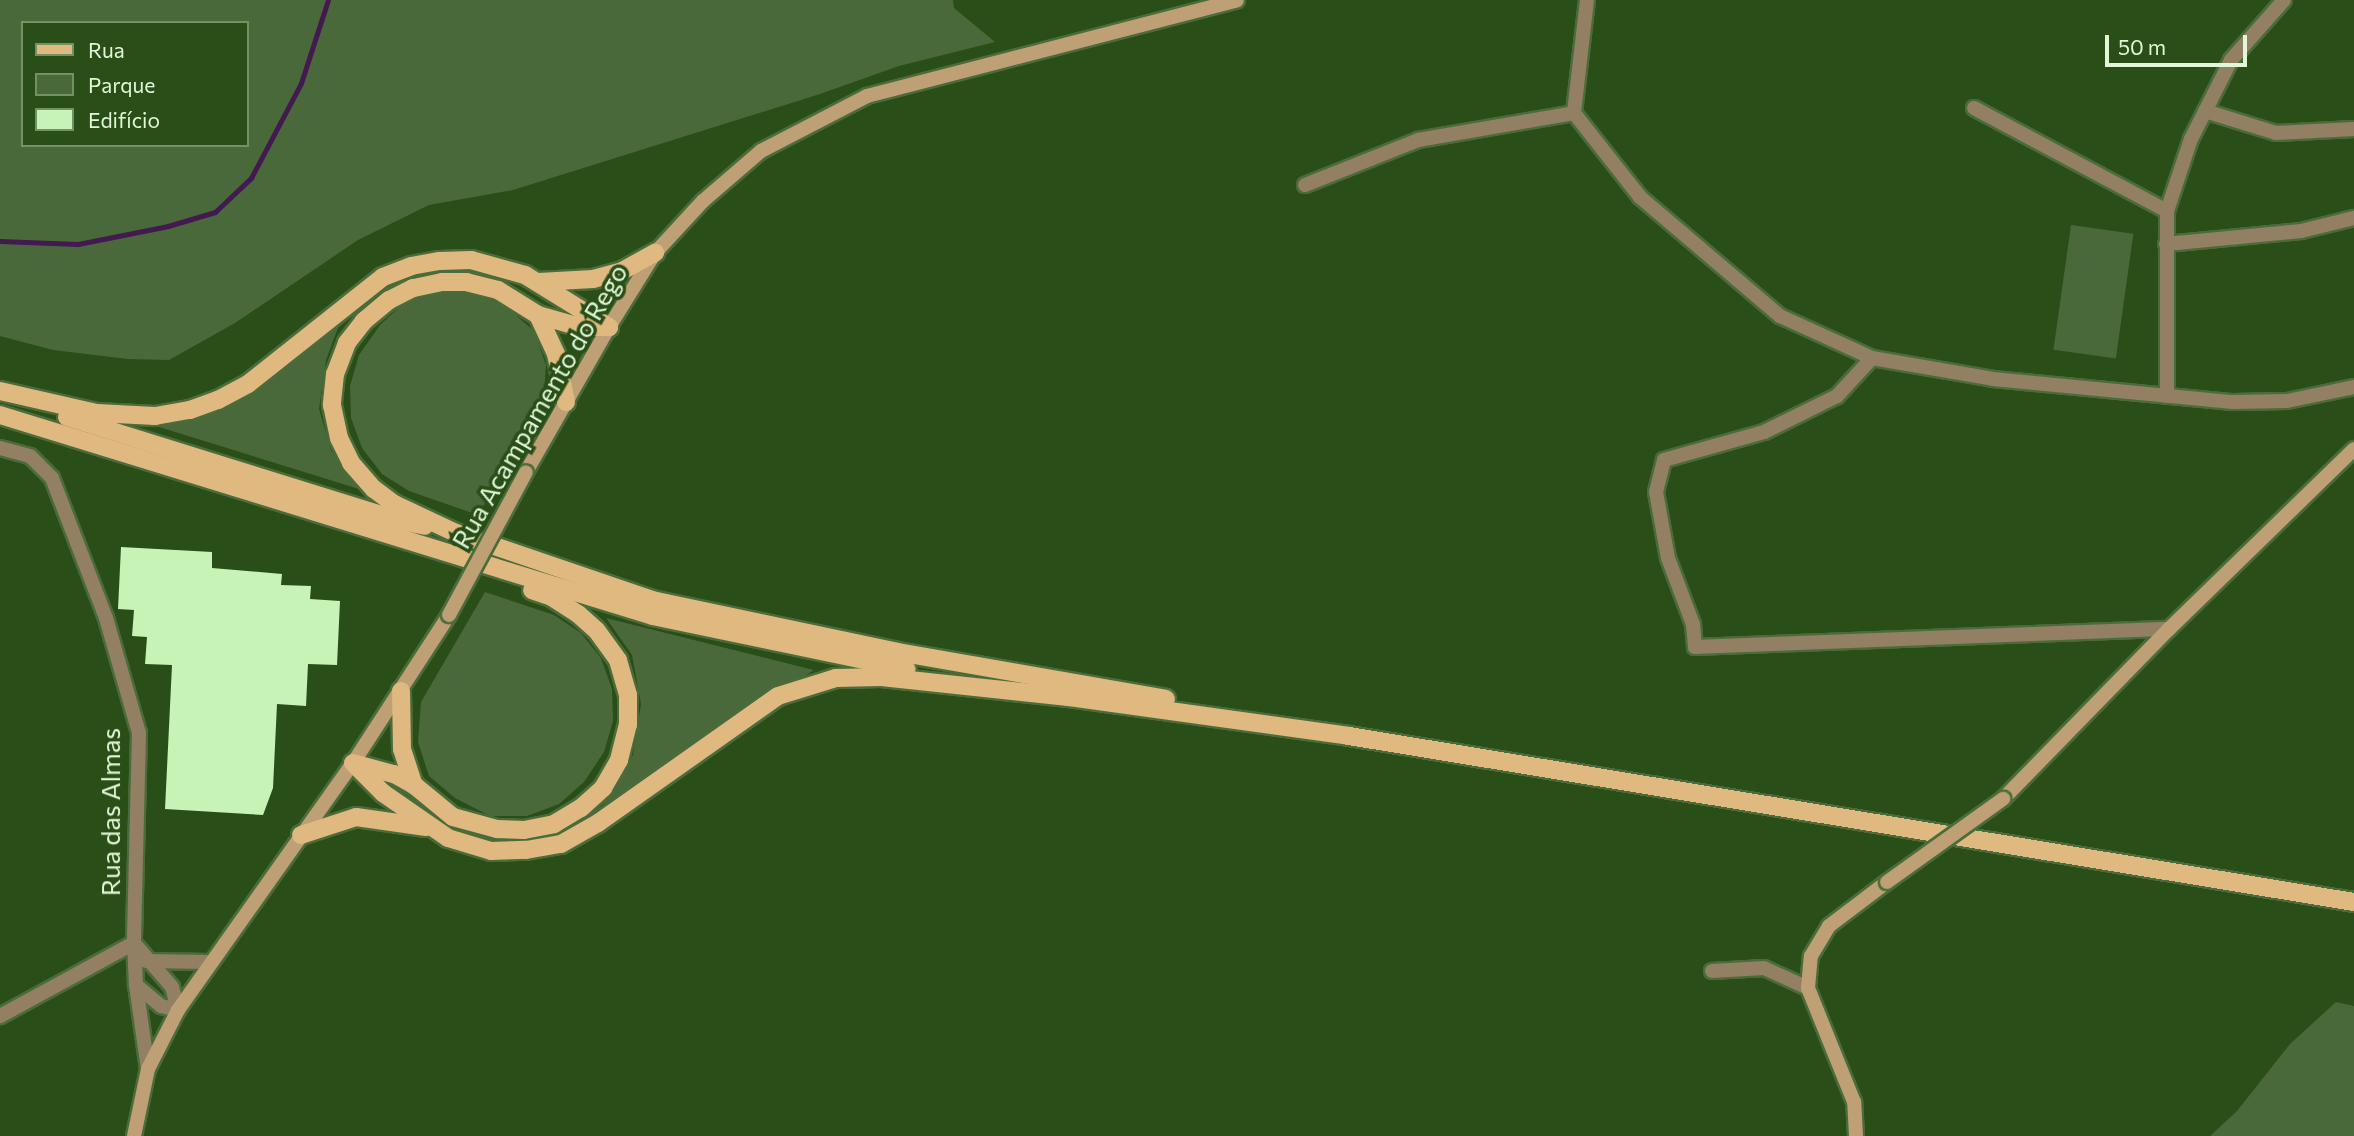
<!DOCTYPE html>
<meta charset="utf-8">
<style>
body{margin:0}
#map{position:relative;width:2354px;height:1136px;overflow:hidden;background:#2a4e17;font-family:Commissioner,sans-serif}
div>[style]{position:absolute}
.green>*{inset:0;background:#49693a;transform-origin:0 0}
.stream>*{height:5px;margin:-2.5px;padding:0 2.5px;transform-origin:2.5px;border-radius:2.5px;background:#421a50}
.building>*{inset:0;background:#c8f3b6}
.roads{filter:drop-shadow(2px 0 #4b6c3a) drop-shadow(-2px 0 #4b6c3a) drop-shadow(0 2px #4b6c3a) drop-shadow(0 -2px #4b6c3a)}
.street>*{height:14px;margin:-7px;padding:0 7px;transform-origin:7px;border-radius:7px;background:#927f64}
.secondary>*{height:14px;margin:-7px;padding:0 7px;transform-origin:7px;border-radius:7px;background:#bea074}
.primary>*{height:18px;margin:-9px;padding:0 9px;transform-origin:9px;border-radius:9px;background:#dfb980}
.bridges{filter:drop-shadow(2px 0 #4b6c3a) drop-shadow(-2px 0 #4b6c3a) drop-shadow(0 2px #4b6c3a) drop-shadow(0 -2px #4b6c3a)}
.secondary-bridge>*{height:14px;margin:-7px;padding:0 7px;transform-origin:7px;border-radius:7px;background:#bea074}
span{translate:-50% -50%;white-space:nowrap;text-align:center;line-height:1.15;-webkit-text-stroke:7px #2a4e17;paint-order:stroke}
.street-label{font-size:26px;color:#e1f7d8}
.legend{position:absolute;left:21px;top:21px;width:228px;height:126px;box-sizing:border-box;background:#2a4e17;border:2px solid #739264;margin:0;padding:9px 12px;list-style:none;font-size:21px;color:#e1f7d8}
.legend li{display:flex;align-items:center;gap:14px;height:35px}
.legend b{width:35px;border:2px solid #739264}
.scale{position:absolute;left:2105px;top:35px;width:142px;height:32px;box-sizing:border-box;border:4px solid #e1f7d8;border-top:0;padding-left:9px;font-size:21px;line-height:24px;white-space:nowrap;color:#e1f7d8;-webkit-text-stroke:5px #2a4e17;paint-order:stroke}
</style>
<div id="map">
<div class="green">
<div style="clip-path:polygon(evenodd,0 0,953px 0,954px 8px,995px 42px,899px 66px,820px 94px,513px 190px,429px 205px,358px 240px,235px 323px,169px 360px,128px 359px,53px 350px,0 336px,0 0,23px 23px,247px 23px,247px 145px,23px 145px,23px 23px)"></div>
<div style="left:2071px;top:225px;width:63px;height:126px;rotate:8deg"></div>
<div style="clip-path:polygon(436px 291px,473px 291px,509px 309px,534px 331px,546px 365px,543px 405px,478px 515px,409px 491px,382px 474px,362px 448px,351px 418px,350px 386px,359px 355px,380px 325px,404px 303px)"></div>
<div style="clip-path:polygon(342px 317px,326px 360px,319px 409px,331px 450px,359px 489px,156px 426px,206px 413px)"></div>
<div style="clip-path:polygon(485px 592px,554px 615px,581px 633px,601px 658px,612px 689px,613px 721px,604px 752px,584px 782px,559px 804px,527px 816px,490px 816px,455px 798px,429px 776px,418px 742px,421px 702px)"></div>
<div style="clip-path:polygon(606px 618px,814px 670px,603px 805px,633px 755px,641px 704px,632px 655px)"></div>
<div style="clip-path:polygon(2336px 1002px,2354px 1006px,2354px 1136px,2210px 1136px,2237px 1111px,2290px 1044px)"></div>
</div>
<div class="stream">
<div style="left:0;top:241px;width:78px;rotate:2.2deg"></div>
<div style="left:78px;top:244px;width:92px;rotate:-11.3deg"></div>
<div style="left:168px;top:226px;width:49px;rotate:-16.6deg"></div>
<div style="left:215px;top:212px;width:50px;rotate:-43.4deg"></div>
<div style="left:251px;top:178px;width:107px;rotate:-62.2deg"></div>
<div style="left:301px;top:83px;width:87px;rotate:-72deg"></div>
</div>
<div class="building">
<div style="clip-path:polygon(121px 547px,212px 552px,212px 568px,282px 574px,281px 585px,311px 586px,310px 599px,340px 601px,337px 665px,308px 664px,306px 706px,277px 704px,273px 788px,263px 815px,165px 809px,172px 665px,145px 664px,147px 637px,132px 636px,134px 610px,118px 609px)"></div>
</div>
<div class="roads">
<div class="street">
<div style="left:1587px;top:0;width:114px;rotate:96.6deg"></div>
<div style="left:1574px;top:113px;width:107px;rotate:51.8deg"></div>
<div style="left:1640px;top:197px;width:184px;rotate:40.4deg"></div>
<div style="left:1780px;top:316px;width:101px;rotate:24.5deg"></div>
<div style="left:1872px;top:358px;width:123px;rotate:9.8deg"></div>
<div style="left:1993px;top:379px;width:241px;rotate:5.5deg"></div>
<div style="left:2233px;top:402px;width:54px;rotate:-1.1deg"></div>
<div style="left:2287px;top:401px;width:68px;rotate:-11.8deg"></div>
<div style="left:1974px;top:108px;width:219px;rotate:28.1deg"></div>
<div style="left:2205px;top:111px;width:74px;rotate:17.2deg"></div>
<div style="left:2276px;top:133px;width:78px;rotate:-2.9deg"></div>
<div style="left:1305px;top:185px;width:122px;rotate:-21.7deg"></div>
<div style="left:1418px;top:140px;width:158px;rotate:-9.8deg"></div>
<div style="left:2166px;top:244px;width:136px;rotate:-5.5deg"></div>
<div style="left:2301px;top:231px;width:55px;rotate:-13.8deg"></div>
<div style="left:1872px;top:358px;width:52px;rotate:132.6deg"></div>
<div style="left:1837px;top:396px;width:81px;rotate:153.7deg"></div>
<div style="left:1764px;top:432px;width:104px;rotate:164.4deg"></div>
<div style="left:1664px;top:460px;width:33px;rotate:104deg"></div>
<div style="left:1656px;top:492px;width:67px;rotate:79.7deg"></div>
<div style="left:1668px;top:558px;width:71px;rotate:69.3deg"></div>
<div style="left:1693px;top:624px;width:23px;rotate:85deg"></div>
<div style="left:1695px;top:647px;width:474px;rotate:-2.2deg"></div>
<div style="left:2167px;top:396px;width:185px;rotate:-90deg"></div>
<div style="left:2167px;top:211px;width:76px;rotate:-71.6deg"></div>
<div style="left:2191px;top:139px;width:89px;rotate:-63.1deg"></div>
<div style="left:2231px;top:60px;width:80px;rotate:-48.5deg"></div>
<div style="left:0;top:448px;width:31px;rotate:15deg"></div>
<div style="left:30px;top:456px;width:31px;rotate:45deg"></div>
<div style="left:52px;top:478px;width:150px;rotate:68.9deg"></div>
<div style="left:106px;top:618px;width:120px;rotate:74deg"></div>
<div style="left:139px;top:733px;width:210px;rotate:91.4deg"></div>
<div style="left:134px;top:943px;width:153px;rotate:151.4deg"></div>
<div style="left:134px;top:943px;width:58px;rotate:49.2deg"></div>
<div style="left:172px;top:987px;width:24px;rotate:75deg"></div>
<div style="left:178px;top:1010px;width:17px;rotate:-167deg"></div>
<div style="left:161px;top:1006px;width:33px;rotate:-140deg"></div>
<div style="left:136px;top:985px;width:42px;rotate:-92.7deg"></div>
<div style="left:146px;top:961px;width:63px;rotate:0.9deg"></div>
<div style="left:1712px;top:971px;width:52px;rotate:-3.3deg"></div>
<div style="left:1764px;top:968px;width:48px;rotate:24.4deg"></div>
<div style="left:136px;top:985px;width:85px;rotate:81.9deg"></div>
</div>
<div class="secondary">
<div style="left:526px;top:472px;width:167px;rotate:-60.2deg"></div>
<div style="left:609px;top:327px;width:87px;rotate:-58.1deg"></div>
<div style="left:655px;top:253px;width:71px;rotate:-47.3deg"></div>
<div style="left:703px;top:201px;width:77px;rotate:-40.8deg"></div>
<div style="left:761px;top:151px;width:119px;rotate:-27.4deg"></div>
<div style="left:867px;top:96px;width:382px;rotate:-14.5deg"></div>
<div style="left:2003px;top:799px;width:238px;rotate:-45.7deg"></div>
<div style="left:2169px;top:629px;width:258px;rotate:-44.2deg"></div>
<div style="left:134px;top:1136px;width:68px;rotate:-78.2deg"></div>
<div style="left:148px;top:1069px;width:66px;rotate:-63deg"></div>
<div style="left:178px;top:1010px;width:303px;rotate:-54.7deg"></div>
<div style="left:353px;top:763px;width:176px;rotate:-57deg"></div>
<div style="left:1856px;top:1136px;width:34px;rotate:-93deg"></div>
<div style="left:1854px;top:1102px;width:123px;rotate:-112deg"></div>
<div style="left:1808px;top:988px;width:32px;rotate:-85deg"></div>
<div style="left:1811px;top:956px;width:35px;rotate:-59deg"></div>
<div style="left:1829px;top:926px;width:73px;rotate:-37.2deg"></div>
</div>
<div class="primary">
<div style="left:539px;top:282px;width:54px;rotate:-3.2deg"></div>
<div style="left:593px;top:279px;width:30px;rotate:-15deg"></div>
<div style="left:622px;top:271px;width:38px;rotate:-29deg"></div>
<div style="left:538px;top:315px;width:43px;rotate:65.2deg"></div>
<div style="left:556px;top:354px;width:49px;rotate:78.2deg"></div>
<div style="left:609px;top:327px;width:29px;rotate:180deg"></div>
<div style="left:580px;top:327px;width:44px;rotate:-164.1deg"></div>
<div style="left:538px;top:315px;width:47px;rotate:-148deg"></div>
<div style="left:498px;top:290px;width:32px;rotate:-166deg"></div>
<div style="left:467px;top:282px;width:25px;rotate:180deg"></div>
<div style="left:442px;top:282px;width:30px;rotate:168deg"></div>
<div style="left:413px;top:288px;width:27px;rotate:153deg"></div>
<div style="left:389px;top:300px;width:33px;rotate:140deg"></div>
<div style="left:364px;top:321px;width:28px;rotate:128deg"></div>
<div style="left:347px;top:343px;width:33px;rotate:111deg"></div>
<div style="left:335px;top:374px;width:31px;rotate:96deg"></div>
<div style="left:332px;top:405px;width:34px;rotate:78deg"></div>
<div style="left:339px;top:438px;width:28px;rotate:64deg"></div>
<div style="left:351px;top:463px;width:35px;rotate:49deg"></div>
<div style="left:374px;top:489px;width:25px;rotate:37deg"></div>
<div style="left:394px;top:504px;width:68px;rotate:25.1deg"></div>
<div style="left:456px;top:533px;width:211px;rotate:18.8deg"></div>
<div style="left:656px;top:601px;width:246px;rotate:11.9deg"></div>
<div style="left:897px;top:652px;width:273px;rotate:9.9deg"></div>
<div style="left:0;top:391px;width:99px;rotate:12.8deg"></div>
<div style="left:97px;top:413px;width:58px;rotate:3deg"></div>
<div style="left:155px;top:416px;width:36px;rotate:-10deg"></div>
<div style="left:190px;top:410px;width:30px;rotate:-20deg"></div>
<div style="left:218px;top:400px;width:34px;rotate:-28deg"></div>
<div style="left:248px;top:384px;width:172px;rotate:-38.4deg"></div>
<div style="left:383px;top:277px;width:30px;rotate:-21deg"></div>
<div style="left:411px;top:266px;width:29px;rotate:-10deg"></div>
<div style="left:440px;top:261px;width:31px;rotate:-2deg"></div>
<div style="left:471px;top:260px;width:56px;rotate:15.5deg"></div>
<div style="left:525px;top:275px;width:99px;rotate:31.8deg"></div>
<div style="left:0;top:415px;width:683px;rotate:17.11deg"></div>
<div style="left:653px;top:616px;width:259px;rotate:11.8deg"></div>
<div style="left:67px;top:417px;width:349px;rotate:17.3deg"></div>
<div style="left:400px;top:521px;width:25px;rotate:11deg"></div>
<div style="left:401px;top:691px;width:58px;rotate:89deg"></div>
<div style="left:402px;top:749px;width:38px;rotate:72deg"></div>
<div style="left:353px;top:763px;width:42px;rotate:45deg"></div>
<div style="left:383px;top:793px;width:79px;rotate:34.7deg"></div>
<div style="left:448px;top:838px;width:45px;rotate:16.8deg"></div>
<div style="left:491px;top:851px;width:35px;rotate:-2deg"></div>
<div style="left:526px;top:850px;width:36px;rotate:-10deg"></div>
<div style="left:561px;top:844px;width:43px;rotate:-29.6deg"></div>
<div style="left:598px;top:823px;width:220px;rotate:-35.2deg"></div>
<div style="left:778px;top:696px;width:61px;rotate:-17.2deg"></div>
<div style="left:836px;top:678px;width:45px;rotate:-1.3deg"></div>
<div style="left:881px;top:677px;width:189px;rotate:6.1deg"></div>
<div style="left:1069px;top:697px;width:283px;rotate:7.9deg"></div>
<div style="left:1349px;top:736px;width:1019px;rotate:9.38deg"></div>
<div style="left:356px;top:764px;width:39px;rotate:15deg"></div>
<div style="left:394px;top:774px;width:23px;rotate:29deg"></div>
<div style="left:414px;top:785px;width:50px;rotate:39.4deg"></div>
<div style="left:453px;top:817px;width:46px;rotate:15.3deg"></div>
<div style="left:497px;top:829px;width:27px;rotate:2deg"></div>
<div style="left:524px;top:830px;width:31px;rotate:-11deg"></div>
<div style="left:554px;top:824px;width:31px;rotate:-31deg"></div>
<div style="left:581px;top:808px;width:30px;rotate:-42deg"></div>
<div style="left:603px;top:788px;width:32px;rotate:-60deg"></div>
<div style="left:619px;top:760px;width:36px;rotate:-76deg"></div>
<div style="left:628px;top:725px;width:30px;rotate:-90deg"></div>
<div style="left:628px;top:695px;width:36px;rotate:-106deg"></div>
<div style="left:618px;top:660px;width:37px;rotate:-126deg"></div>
<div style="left:596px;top:630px;width:24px;rotate:-138deg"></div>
<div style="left:578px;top:614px;width:31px;rotate:-147deg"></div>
<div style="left:552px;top:597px;width:21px;rotate:-161deg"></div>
<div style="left:301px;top:835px;width:58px;rotate:-18.1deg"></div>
<div style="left:356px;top:817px;width:71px;rotate:8.1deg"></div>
</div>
</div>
<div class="bridges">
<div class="secondary-bridge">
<div style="left:449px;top:615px;width:162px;rotate:-61.7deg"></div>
<div style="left:1887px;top:882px;width:143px;rotate:-35.6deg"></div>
</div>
</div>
<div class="street-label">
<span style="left:539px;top:406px;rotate:-60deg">Rua Acampamento do Rego</span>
<span style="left:110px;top:812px;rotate:-90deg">Rua das Almas</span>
</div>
<ul class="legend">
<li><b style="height:9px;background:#dfb980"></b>Rua</li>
<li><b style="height:19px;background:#49693a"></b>Parque</li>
<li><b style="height:19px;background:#c8f3b6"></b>Edifício</li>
</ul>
<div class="scale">50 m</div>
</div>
